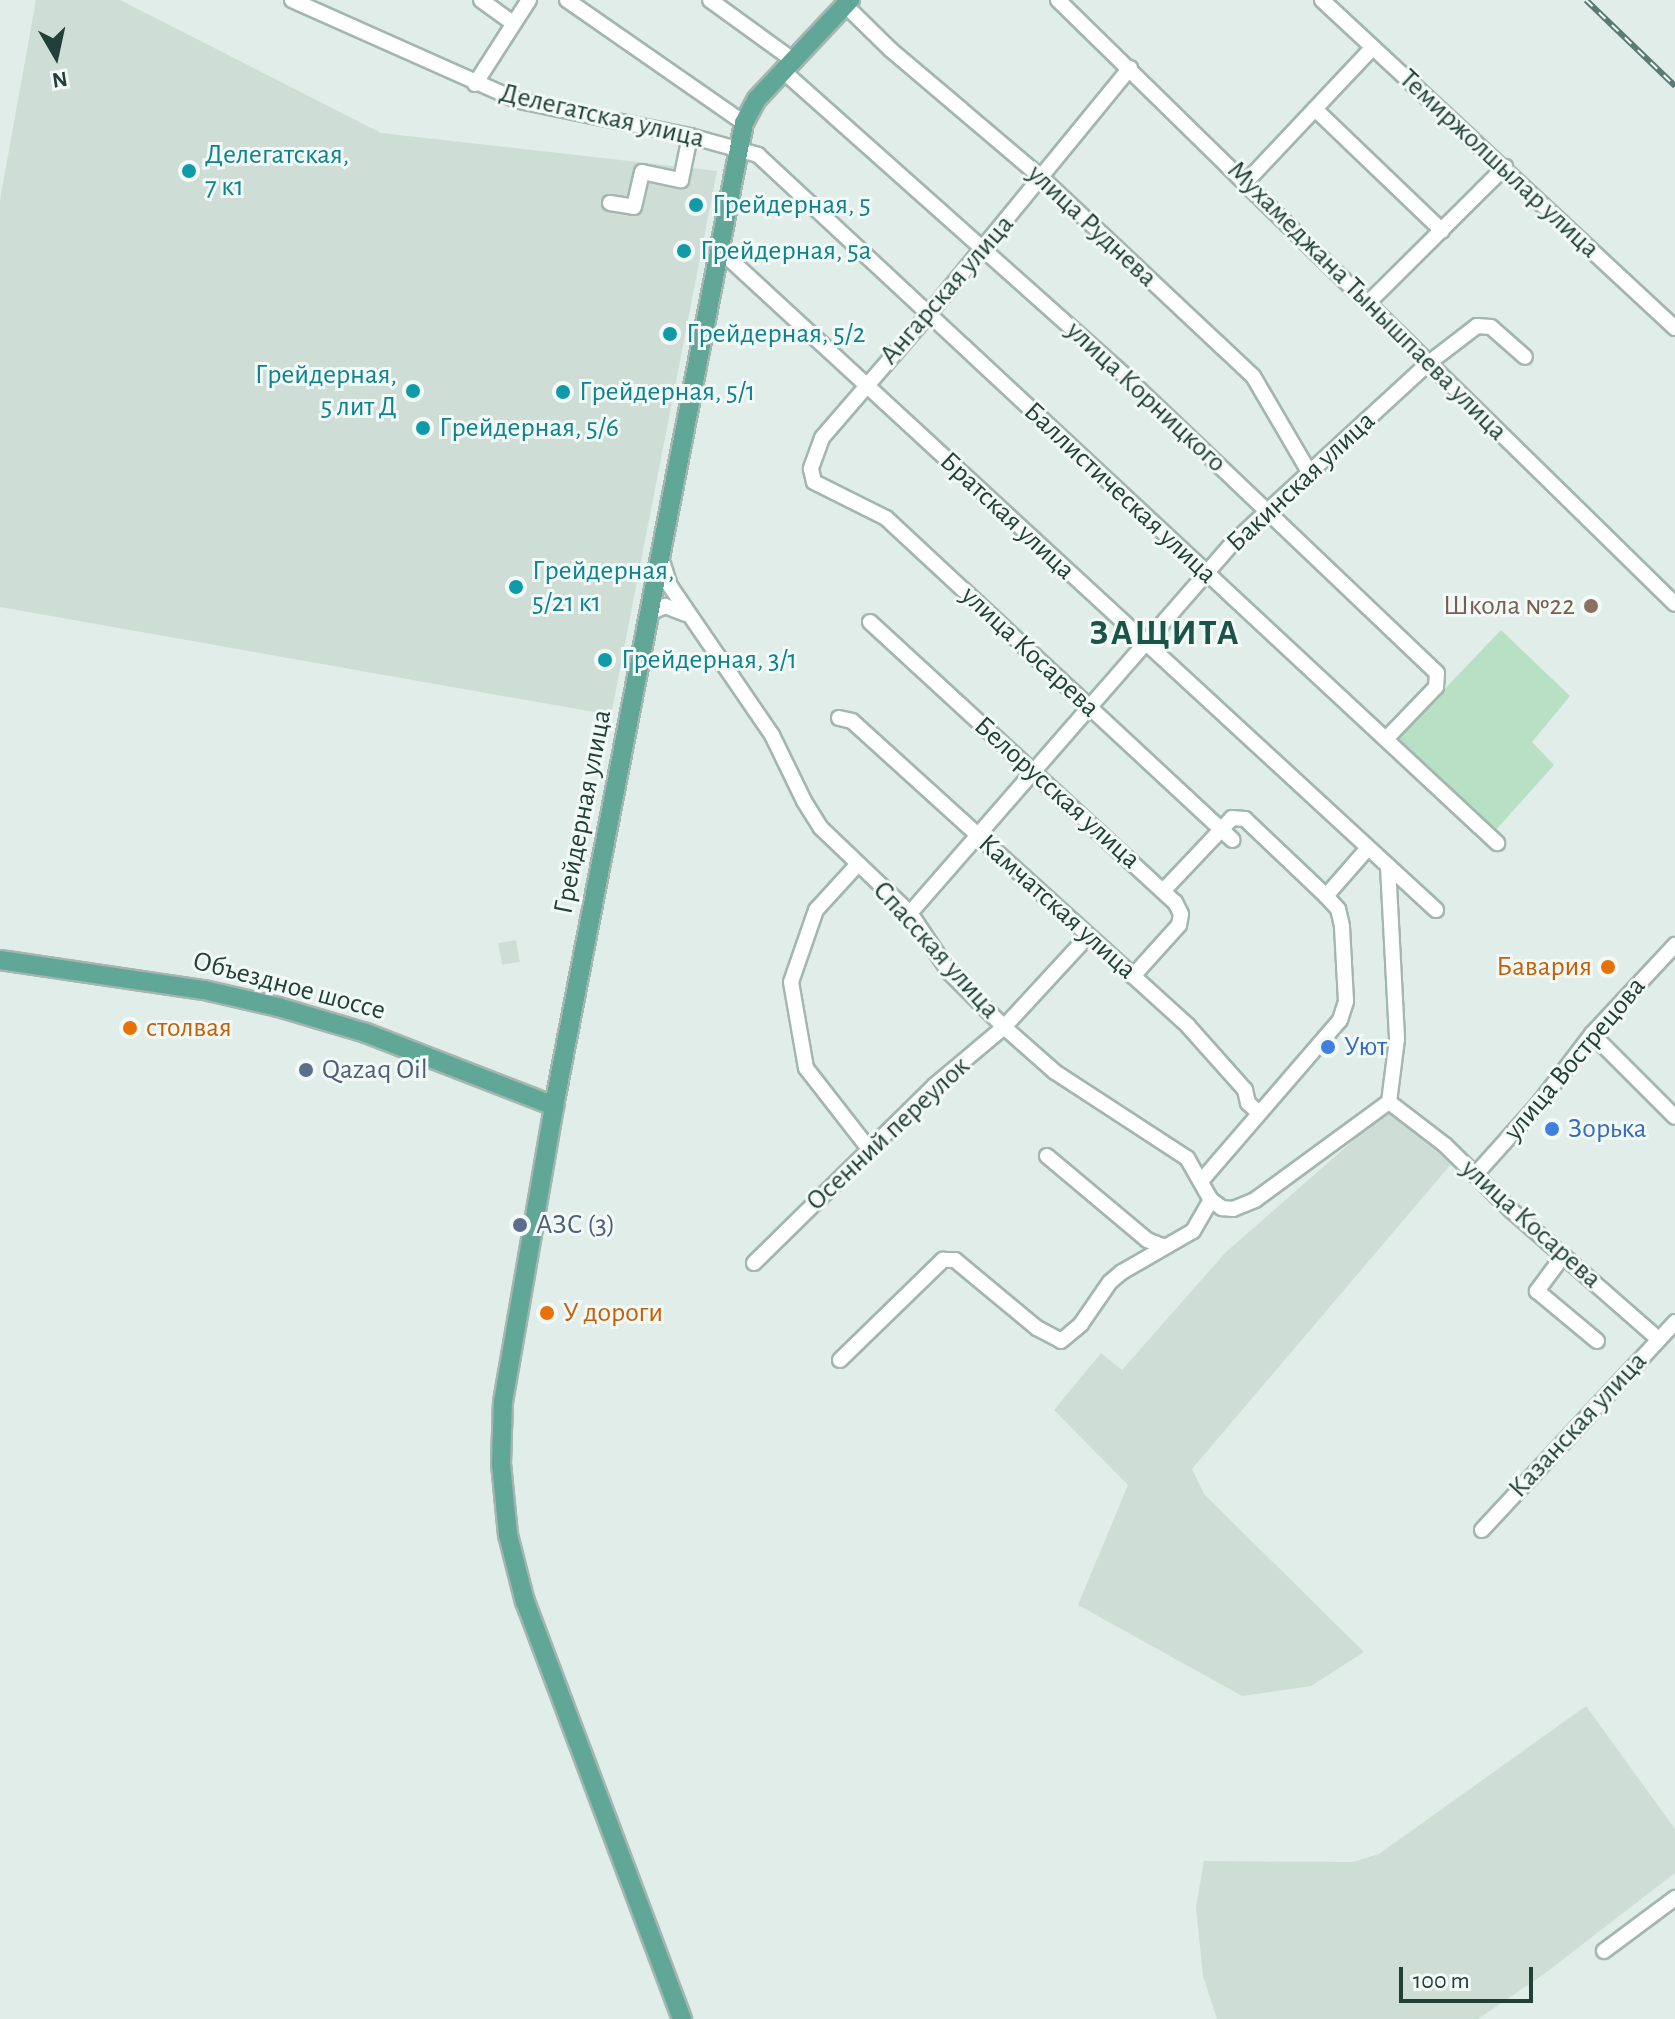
<!DOCTYPE html>
<meta charset="utf-8">
<style>
body{margin:0}
#map{position:relative;width:1675px;height:2019px;overflow:hidden;background:#e1ede8;font-family:"Alegreya Sans",sans-serif}
div>[style]{position:absolute}
.built>*{inset:0;background:#cfddd7;transform-origin:0 0}
.green>*{inset:0;background:#b8e0c4}
.roads{filter:drop-shadow(2px 0 #a3b6b0) drop-shadow(-2px 0 #a3b6b0) drop-shadow(0 2px #a3b6b0) drop-shadow(0 -2px #a3b6b0)}
.minor>*{height:14px;margin:-7px;padding:0 7px;transform-origin:7px;border-radius:7px;background:#fff}
.major>*{height:18px;margin:-9px;padding:0 9px;transform-origin:9px;border-radius:9px;background:#61a798}
.rail>*{height:6px;margin-top:-3px;transform-origin:0;background:repeating-linear-gradient(90deg,#f2f9f6 0 9px,#5a7b74 0 18px);box-sizing:border-box;border-block:2px solid #5a7b74}
.dots>*{width:22px;height:22px;translate:-50% -50%;box-sizing:border-box;border:4px solid #f2f9f6;border-radius:50%}
span{translate:-50% -50%;white-space:nowrap;text-align:center;line-height:1.15;-webkit-text-stroke:6px #f2f9f6;paint-order:stroke}
.street-label{font-size:28px;color:#204038}
.culture-label{font-size:28px;color:#0d838f}
.left{translate:0 -50%;text-align:left}
.right{translate:-100% -50%;text-align:right}
.education-label{font-size:28px;color:#785e54}
.food-label{font-size:28px;color:#c56008}
.shop-label{font-size:28px;color:#366cbe}
.service-label{font-size:28px;color:#4e5e75}
.district-label{font-size:36px;color:#1a5448;font-weight:700;letter-spacing:2px}
.north{position:absolute;left:16px;top:16px;width:80px;height:80px;-webkit-text-stroke:6px #f2f9f6;paint-order:stroke;rotate:171deg;font-size:22px;font-weight:700;line-height:32px;text-align:center;color:#204038}
.north::after{content:'';display:block;margin:auto;width:28px;height:36px;background:#204038;clip-path:polygon(50% 0,100% 100%,50% 72%,0 100%)}
.scale{position:absolute;left:1399px;top:1967px;width:134px;height:36px;box-sizing:border-box;border:4px solid #204038;border-top:0;padding-left:10px;font-size:24px;line-height:28px;white-space:nowrap;color:#204038;-webkit-text-stroke:6px #f2f9f6;paint-order:stroke}
</style>
<div id="map">
<div class="built">
<div style="clip-path:polygon(36px 0,120px 0,381px 133px,717px 171px,611px 715px,0 607px,0 200px)"></div>
<div style="left:516px;top:940px;width:22px;height:18px;rotate:80deg"></div>
<div style="clip-path:polygon(1388px 1110px,1452px 1163px,1192px 1469px,1204px 1494px,1364px 1652px,1311px 1686px,1242px 1696px,1078px 1605px,1128px 1485px,1054px 1410px,1101px 1353px,1122px 1370px,1226px 1252px)"></div>
<div style="clip-path:polygon(1586px 1706px,1675px 1829px,1675px 1873px,1544px 1974px,1478px 2019px,1217px 2019px,1203px 1976px,1196px 1907px,1204px 1861px,1353px 1862px,1379px 1854px)"></div>
</div>
<div class="green">
<div style="clip-path:polygon(1501px 630px,1570px 696px,1532px 742px,1554px 765px,1494px 832px,1396px 740px)"></div>
</div>
<div class="roads">
<div class="minor">
<div style="left:292px;top:0;width:248px;rotate:24deg"></div>
<div style="left:519px;top:101px;width:175px;rotate:11.6deg"></div>
<div style="left:690px;top:136px;width:71px;rotate:15.6deg"></div>
<div style="left:758px;top:155px;width:1010px;rotate:42.95deg"></div>
<div style="left:481px;top:0;width:39px;rotate:36deg"></div>
<div style="left:567px;top:0;width:216px;rotate:34.8deg"></div>
<div style="left:710px;top:0;width:102px;rotate:35.9deg"></div>
<div style="left:1058px;top:0;width:863px;rotate:44.39deg"></div>
<div style="left:1322px;top:0;width:482px;rotate:42.9deg"></div>
<div style="left:845px;top:5px;width:64px;rotate:44.4deg"></div>
<div style="left:891px;top:50px;width:198px;rotate:40.3deg"></div>
<div style="left:1042px;top:178px;width:289px;rotate:43.2deg"></div>
<div style="left:1253px;top:376px;width:111px;rotate:59.7deg"></div>
<div style="left:1130px;top:68px;width:319px;rotate:129.3deg"></div>
<div style="left:928px;top:315px;width:162px;rotate:130.8deg"></div>
<div style="left:822px;top:438px;width:33px;rotate:110deg"></div>
<div style="left:811px;top:469px;width:13px;rotate:77deg"></div>
<div style="left:814px;top:482px;width:80px;rotate:26.6deg"></div>
<div style="left:886px;top:518px;width:473px;rotate:42.9deg"></div>
<div style="left:782px;top:70px;width:458px;rotate:41.7deg"></div>
<div style="left:1124px;top:375px;width:432px;rotate:43.6deg"></div>
<div style="left:1437px;top:673px;width:14px;rotate:94deg"></div>
<div style="left:1436px;top:687px;width:72px;rotate:133.9deg"></div>
<div style="left:475px;top:84px;width:100px;rotate:-57.3deg"></div>
<div style="left:1315px;top:109px;width:176px;rotate:43.8deg"></div>
<div style="left:1246px;top:182px;width:185px;rotate:-46.7deg"></div>
<div style="left:610px;top:203px;width:24px;rotate:9deg"></div>
<div style="left:634px;top:207px;width:36px;rotate:-77deg"></div>
<div style="left:642px;top:172px;width:40px;rotate:12deg"></div>
<div style="left:681px;top:180px;width:45px;rotate:-78.4deg"></div>
<div style="left:722px;top:252px;width:971px;rotate:42.66deg"></div>
<div style="left:1369px;top:302px;width:192px;rotate:-44.8deg"></div>
<div style="left:661px;top:558px;width:29px;rotate:72deg"></div>
<div style="left:670px;top:586px;width:181px;rotate:55.6deg"></div>
<div style="left:772px;top:735px;width:73px;rotate:64.1deg"></div>
<div style="left:804px;top:801px;width:32px;rotate:58deg"></div>
<div style="left:821px;top:828px;width:123px;rotate:43.7deg"></div>
<div style="left:910px;top:913px;width:72px;rotate:56.3deg"></div>
<div style="left:950px;top:973px;width:76px;rotate:45deg"></div>
<div style="left:1004px;top:1027px;width:68px;rotate:41.4deg"></div>
<div style="left:1055px;top:1072px;width:158px;rotate:33.1deg"></div>
<div style="left:1187px;top:1158px;width:48px;rotate:60.3deg"></div>
<div style="left:1211px;top:1200px;width:14px;rotate:36deg"></div>
<div style="left:1222px;top:1208px;width:11px;rotate:5deg"></div>
<div style="left:1233px;top:1209px;width:24px;rotate:-22deg"></div>
<div style="left:1255px;top:1200px;width:166px;rotate:-36.2deg"></div>
<div style="left:1389px;top:1102px;width:71px;rotate:37.5deg"></div>
<div style="left:1445px;top:1145px;width:94px;rotate:44.6deg"></div>
<div style="left:1512px;top:1211px;width:194px;rotate:41.2deg"></div>
<div style="left:650px;top:613px;width:17px;rotate:-25deg"></div>
<div style="left:665px;top:606px;width:22px;rotate:21deg"></div>
<div style="left:870px;top:622px;width:414px;rotate:42.6deg"></div>
<div style="left:1175px;top:902px;width:13px;rotate:63deg"></div>
<div style="left:1181px;top:914px;width:11px;rotate:100deg"></div>
<div style="left:1179px;top:925px;width:69px;rotate:132deg"></div>
<div style="left:839px;top:718px;width:13px;rotate:13deg"></div>
<div style="left:852px;top:721px;width:454px;rotate:42.2deg"></div>
<div style="left:1188px;top:1026px;width:86px;rotate:48.3deg"></div>
<div style="left:1245px;top:1090px;width:13px;rotate:77deg"></div>
<div style="left:1248px;top:1103px;width:15px;rotate:42deg"></div>
<div style="left:858px;top:864px;width:62px;rotate:132.4deg"></div>
<div style="left:816px;top:910px;width:76px;rotate:109.1deg"></div>
<div style="left:791px;top:982px;width:87px;rotate:80.1deg"></div>
<div style="left:806px;top:1068px;width:103px;rotate:52.1deg"></div>
<div style="left:1388px;top:866px;width:173px;rotate:87deg"></div>
<div style="left:1397px;top:1039px;width:64px;rotate:97.2deg"></div>
<div style="left:1164px;top:890px;width:99px;rotate:-46.6deg"></div>
<div style="left:1232px;top:818px;width:13px;rotate:4deg"></div>
<div style="left:1245px;top:819px;width:112px;rotate:43.5deg"></div>
<div style="left:910px;top:913px;width:493px;rotate:-48.9deg"></div>
<div style="left:1234px;top:542px;width:266px;rotate:-42.6deg"></div>
<div style="left:1430px;top:362px;width:59px;rotate:-37.5deg"></div>
<div style="left:1477px;top:326px;width:14px;rotate:4deg"></div>
<div style="left:1491px;top:327px;width:45px;rotate:41.4deg"></div>
<div style="left:1592px;top:1034px;width:117px;rotate:45deg"></div>
<div style="left:1047px;top:1156px;width:131px;rotate:40deg"></div>
<div style="left:1147px;top:1240px;width:19px;rotate:21deg"></div>
<div style="left:1475px;top:1175px;width:93px;rotate:-48.1deg"></div>
<div style="left:1537px;top:1106px;width:91px;rotate:-52.6deg"></div>
<div style="left:1592px;top:1034px;width:122px;rotate:-47deg"></div>
<div style="left:1202px;top:1180px;width:211px;rotate:-49.2deg"></div>
<div style="left:1340px;top:1020px;width:20px;rotate:-72deg"></div>
<div style="left:1346px;top:1001px;width:75px;rotate:-93.1deg"></div>
<div style="left:1342px;top:926px;width:17px;rotate:-103deg"></div>
<div style="left:1338px;top:909px;width:18px;rotate:-133deg"></div>
<div style="left:1326px;top:896px;width:62px;rotate:-48.9deg"></div>
<div style="left:1563px;top:1256px;width:44px;rotate:126.6deg"></div>
<div style="left:1537px;top:1291px;width:78px;rotate:39.8deg"></div>
<div style="left:754px;top:1263px;width:254px;rotate:-44.5deg"></div>
<div style="left:935px;top:1085px;width:90px;rotate:-40deg"></div>
<div style="left:1004px;top:1027px;width:124px;rotate:-47.3deg"></div>
<div style="left:840px;top:1360px;width:144px;rotate:-44.2deg"></div>
<div style="left:943px;top:1260px;width:12px"></div>
<div style="left:955px;top:1260px;width:107px;rotate:39.7deg"></div>
<div style="left:1037px;top:1328px;width:27px;rotate:28deg"></div>
<div style="left:1061px;top:1341px;width:26px;rotate:-40deg"></div>
<div style="left:1081px;top:1324px;width:51px;rotate:-55.4deg"></div>
<div style="left:1110px;top:1282px;width:16px;rotate:-40deg"></div>
<div style="left:1122px;top:1272px;width:82px;rotate:-30deg"></div>
<div style="left:1193px;top:1231px;width:36px;rotate:-60deg"></div>
<div style="left:1482px;top:1530px;width:284px;rotate:-47.1deg"></div>
<div style="left:1604px;top:1951px;width:89px;rotate:-36.7deg"></div>
</div>
<div class="major">
<div style="left:0;top:960px;width:206px;rotate:8.4deg"></div>
<div style="left:204px;top:990px;width:76px;rotate:12.9deg"></div>
<div style="left:278px;top:1007px;width:92px;rotate:16.5deg"></div>
<div style="left:366px;top:1033px;width:202px;rotate:21.2deg"></div>
<div style="left:682px;top:2019px;width:446px;rotate:-110.6deg"></div>
<div style="left:525px;top:1602px;width:69px;rotate:-104.2deg"></div>
<div style="left:508px;top:1535px;width:71px;rotate:-95.6deg"></div>
<div style="left:501px;top:1464px;width:62px;rotate:-88.2deg"></div>
<div style="left:503px;top:1402px;width:300px;rotate:-80.2deg"></div>
<div style="left:554px;top:1106px;width:1001px;rotate:-79.06deg"></div>
<div style="left:744px;top:123px;width:27px;rotate:-62deg"></div>
<div style="left:757px;top:99px;width:136px;rotate:-46.8deg"></div>
</div>
</div>
<div class="rail">
<div style="left:1586px;top:0;width:124px;rotate:44deg"></div>
</div>
<div class="dots">
<div style="left:189px;top:171px;background:#0f9aa8"></div>
<div style="left:696px;top:205px;background:#0f9aa8"></div>
<div style="left:684px;top:251px;background:#0f9aa8"></div>
<div style="left:670px;top:334px;background:#0f9aa8"></div>
<div style="left:413px;top:391px;background:#0f9aa8"></div>
<div style="left:563px;top:392px;background:#0f9aa8"></div>
<div style="left:423px;top:428px;background:#0f9aa8"></div>
<div style="left:516px;top:587px;background:#0f9aa8"></div>
<div style="left:1591px;top:606px;background:#8d6e63"></div>
<div style="left:605px;top:660px;background:#0f9aa8"></div>
<div style="left:1608px;top:967px;background:#e8710a"></div>
<div style="left:130px;top:1028px;background:#e8710a"></div>
<div style="left:1328px;top:1047px;background:#3f7fe0"></div>
<div style="left:306px;top:1070px;background:#5c6f8a"></div>
<div style="left:1552px;top:1129px;background:#3f7fe0"></div>
<div style="left:520px;top:1225px;background:#5c6f8a"></div>
<div style="left:547px;top:1313px;background:#e8710a"></div>
</div>
<div class="street-label">
<span style="left:602px;top:116px;rotate:13deg">Делегатская улица</span>
<span style="left:1499px;top:164px;rotate:43deg">Темиржолшылар улица</span>
<span style="left:1092px;top:226px;rotate:43deg">улица Руднева</span>
<span style="left:947px;top:290px;rotate:-49deg">Ангарская улица</span>
<span style="left:1367px;top:301px;rotate:45deg">Мухамеджана Тынышпаева улица</span>
<span style="left:1146px;top:397px;rotate:43deg">улица Корницкого</span>
<span style="left:1301px;top:482px;rotate:-43deg">Бакинская улица</span>
<span style="left:1120px;top:493px;rotate:43deg">Баллистическая улица</span>
<span style="left:1007px;top:516px;rotate:43deg">Братская улица</span>
<span style="left:1030px;top:652px;rotate:43deg">улица Косарева</span>
<span style="left:1057px;top:793px;rotate:42deg">Белорусская улица</span>
<span style="left:583px;top:812px;rotate:-79deg">Грейдерная улица</span>
<span style="left:1057px;top:907px;rotate:42deg">Камчатская улица</span>
<span style="left:936px;top:950px;rotate:48deg">Спасская улица</span>
<span style="left:289px;top:986px;rotate:15deg">Объездное шоссе</span>
<span style="left:1575px;top:1059px;rotate:-50deg">улица Вострецова</span>
<span style="left:888px;top:1134px;rotate:-43deg">Осенний переулок</span>
<span style="left:1531px;top:1224px;rotate:42deg">улица Косарева</span>
<span style="left:1578px;top:1425px;rotate:-47deg">Казанская улица</span>
</div>
<div class="culture-label">
<span class="left" style="left:205px;top:171px">Делегатская,<br>7 к1</span>
<span class="left" style="left:712px;top:205px">Грейдерная, 5</span>
<span class="left" style="left:700px;top:251px">Грейдерная, 5а</span>
<span class="left" style="left:686px;top:334px">Грейдерная, 5/2</span>
<span class="right" style="left:397px;top:391px">Грейдерная,<br>5 лит Д</span>
<span class="left" style="left:579px;top:392px">Грейдерная, 5/1</span>
<span class="left" style="left:439px;top:428px">Грейдерная, 5/6</span>
<span class="left" style="left:532px;top:587px">Грейдерная,<br>5/21 к1</span>
<span class="left" style="left:621px;top:660px">Грейдерная, 3/1</span>
</div>
<div class="education-label">
<span class="right" style="left:1575px;top:606px">Школа №22</span>
</div>
<div class="food-label">
<span class="right" style="left:1592px;top:967px">Бавария</span>
<span class="left" style="left:146px;top:1028px">столвая</span>
<span class="left" style="left:563px;top:1313px">У дороги</span>
</div>
<div class="shop-label">
<span class="left" style="left:1344px;top:1047px">Уют</span>
<span class="left" style="left:1568px;top:1129px">Зорька</span>
</div>
<div class="service-label">
<span class="left" style="left:322px;top:1070px">Qazaq Oil</span>
<span class="left" style="left:536px;top:1225px">АЗС (3)</span>
</div>
<div class="district-label">
<span style="left:1165px;top:634px">ЗАЩИТА</span>
</div>
<div class="north">N</div>
<div class="scale">100 m</div>
</div>
